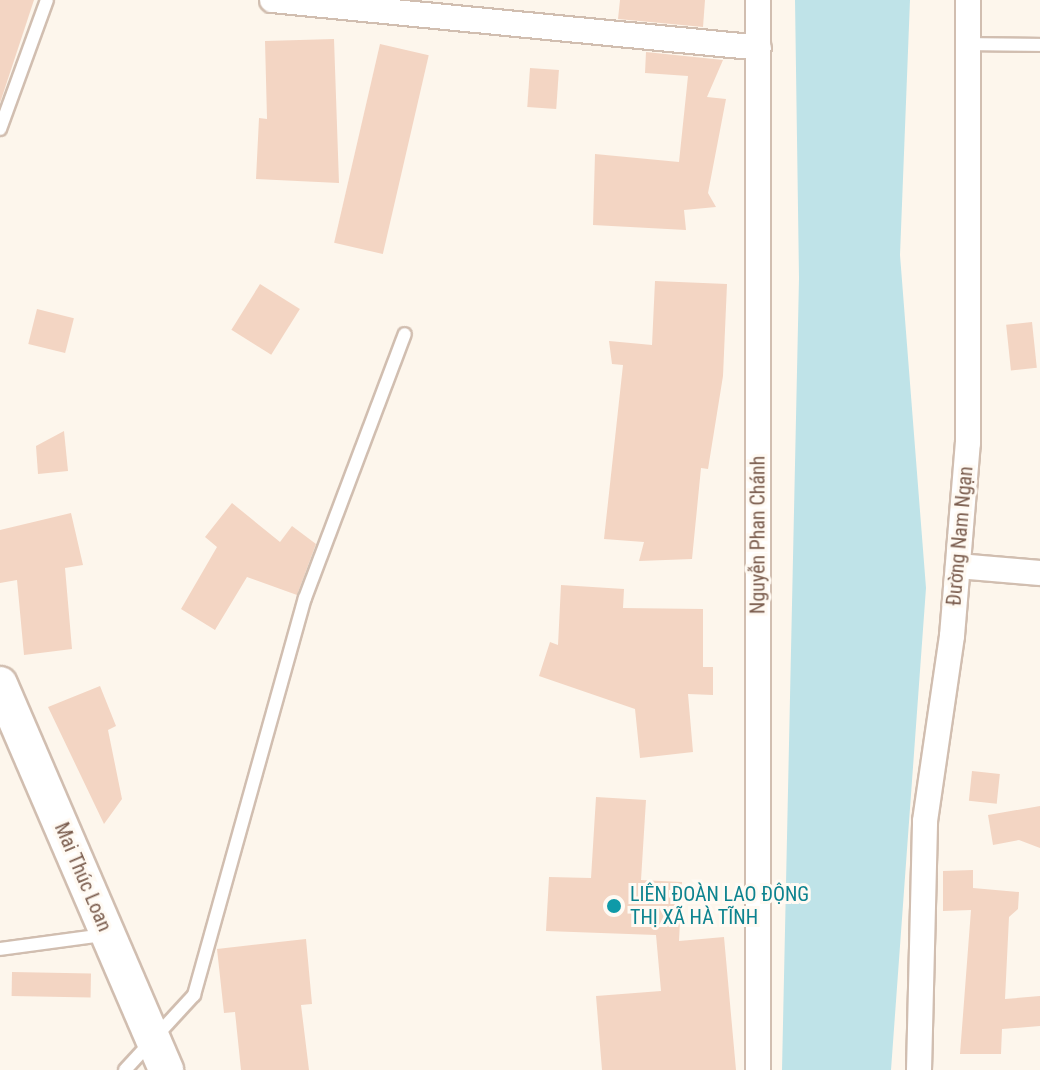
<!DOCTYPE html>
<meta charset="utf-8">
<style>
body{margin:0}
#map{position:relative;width:1040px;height:1070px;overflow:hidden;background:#fdf6ec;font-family:"Roboto Condensed",sans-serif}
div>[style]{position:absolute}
.water>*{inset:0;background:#bfe3e8}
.building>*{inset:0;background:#f3d5c3;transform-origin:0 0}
.roads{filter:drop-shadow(2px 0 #d1beb0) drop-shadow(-2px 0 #d1beb0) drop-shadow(0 2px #d1beb0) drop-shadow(0 -2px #d1beb0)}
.lane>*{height:12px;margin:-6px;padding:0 6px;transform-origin:6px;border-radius:6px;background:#fff}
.street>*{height:24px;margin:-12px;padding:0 12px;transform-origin:12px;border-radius:12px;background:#fff}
.secondary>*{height:34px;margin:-17px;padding:0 17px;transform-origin:17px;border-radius:17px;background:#fff}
.dots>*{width:22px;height:22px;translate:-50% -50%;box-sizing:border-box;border:4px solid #fffaf3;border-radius:50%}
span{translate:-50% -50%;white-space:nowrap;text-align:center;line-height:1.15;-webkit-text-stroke:6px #fffaf3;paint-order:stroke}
.street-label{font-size:20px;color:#7a5c4d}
.culture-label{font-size:20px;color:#0d838f}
.left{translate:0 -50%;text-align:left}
</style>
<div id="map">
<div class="water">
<div style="clip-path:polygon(795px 0,910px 0,900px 255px,926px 588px,891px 1070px,782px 1070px,799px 278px)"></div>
</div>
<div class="building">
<div style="clip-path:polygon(0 0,34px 0,0 103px)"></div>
<div style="clip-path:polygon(620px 0,705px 0,703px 27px,618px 19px)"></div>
<div style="clip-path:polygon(334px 39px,339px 183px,256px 179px,259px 118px,267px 119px,265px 41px)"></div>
<div style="left:380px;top:44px;width:50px;height:204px;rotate:13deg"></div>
<div style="clip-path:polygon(646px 52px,723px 60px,707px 97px,726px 99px,708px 193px,716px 207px,684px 210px,686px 230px,593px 225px,595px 154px,679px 162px,688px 76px,645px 73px)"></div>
<div style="left:530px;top:68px;width:29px;height:39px;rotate:4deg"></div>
<div style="clip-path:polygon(655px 281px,727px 284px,723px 376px,708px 469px,701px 468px,692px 559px,639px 561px,644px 542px,604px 539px,623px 365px,612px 364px,609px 341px,652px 345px)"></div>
<div style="left:260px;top:284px;width:47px;height:54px;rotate:32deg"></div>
<div style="left:37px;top:309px;width:38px;height:36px;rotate:14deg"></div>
<div style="left:1032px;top:322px;width:46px;height:26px;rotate:84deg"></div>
<div style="clip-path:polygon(64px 431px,68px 471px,38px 474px,36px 446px)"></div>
<div style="clip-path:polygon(232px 503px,280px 542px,292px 526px,316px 544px,297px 595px,247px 577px,215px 630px,181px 609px,217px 547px,205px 537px)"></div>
<div style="clip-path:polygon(71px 513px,83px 565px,65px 568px,72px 649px,24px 655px,17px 580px,0 583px,0 530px)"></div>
<div style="clip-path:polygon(561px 585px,624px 589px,623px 608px,703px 609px,703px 667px,713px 667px,713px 695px,688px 694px,693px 752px,640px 758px,635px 709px,539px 676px,550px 642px,558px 645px)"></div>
<div style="clip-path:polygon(100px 686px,116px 726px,108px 730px,122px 799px,104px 824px,48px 707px)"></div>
<div style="left:972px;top:771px;width:28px;height:30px;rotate:6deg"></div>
<div style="clip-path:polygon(596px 797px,646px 800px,641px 880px,682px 882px,679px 941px,724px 937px,736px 1070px,602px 1070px,596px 996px,661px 991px,656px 935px,546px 931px,549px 877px,591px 878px)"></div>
<div style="clip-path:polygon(1040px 806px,1040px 848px,1019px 840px,993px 845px,988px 815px)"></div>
<div style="clip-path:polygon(973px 870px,973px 888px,1019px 892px,1018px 909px,1009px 917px,1005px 999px,1040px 996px,1040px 1026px,1002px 1029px,1001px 1054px,960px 1054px,971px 910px,943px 911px,943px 871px)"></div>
<div style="clip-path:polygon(306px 939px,312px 1004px,301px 1005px,309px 1070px,241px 1070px,235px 1012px,224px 1013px,217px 949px)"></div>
<div style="left:12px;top:972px;width:79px;height:24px;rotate:1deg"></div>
</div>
<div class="roads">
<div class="lane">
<div style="left:968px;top:44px;width:72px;rotate:0.8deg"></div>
<div style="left:0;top:129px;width:137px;rotate:-70deg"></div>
<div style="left:0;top:949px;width:105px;rotate:-7.7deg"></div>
<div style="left:125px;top:1070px;width:102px;rotate:-47.4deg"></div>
<div style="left:194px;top:995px;width:412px;rotate:-74.4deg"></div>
<div style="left:305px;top:598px;width:282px;rotate:-69.3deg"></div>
</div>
<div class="street">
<div style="left:272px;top:0;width:489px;rotate:5.6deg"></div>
<div style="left:958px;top:566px;width:82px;rotate:4.9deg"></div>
<div style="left:758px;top:1070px;width:1070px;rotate:-90deg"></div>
<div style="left:919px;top:1070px;width:249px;rotate:-88.6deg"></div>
<div style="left:925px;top:821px;width:187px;rotate:-81.7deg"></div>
<div style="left:952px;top:636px;width:194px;rotate:-85.3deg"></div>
<div style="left:968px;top:443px;width:443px;rotate:-90deg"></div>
</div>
<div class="secondary">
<div style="left:0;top:684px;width:420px;rotate:66.7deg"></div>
</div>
</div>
<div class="dots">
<div style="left:614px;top:906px;background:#0f9aa8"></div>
</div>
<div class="street-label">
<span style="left:758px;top:535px;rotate:-90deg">Nguyễn Phan Chánh</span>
<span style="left:960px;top:536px;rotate:-85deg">Đường Nam Ngạn</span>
<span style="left:83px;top:877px;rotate:67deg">Mai Thúc Loan</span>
</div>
<div class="culture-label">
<span class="left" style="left:630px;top:906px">LIÊN ĐOÀN LAO ĐỘNG<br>THỊ XÃ HÀ TĨNH</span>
</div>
</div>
